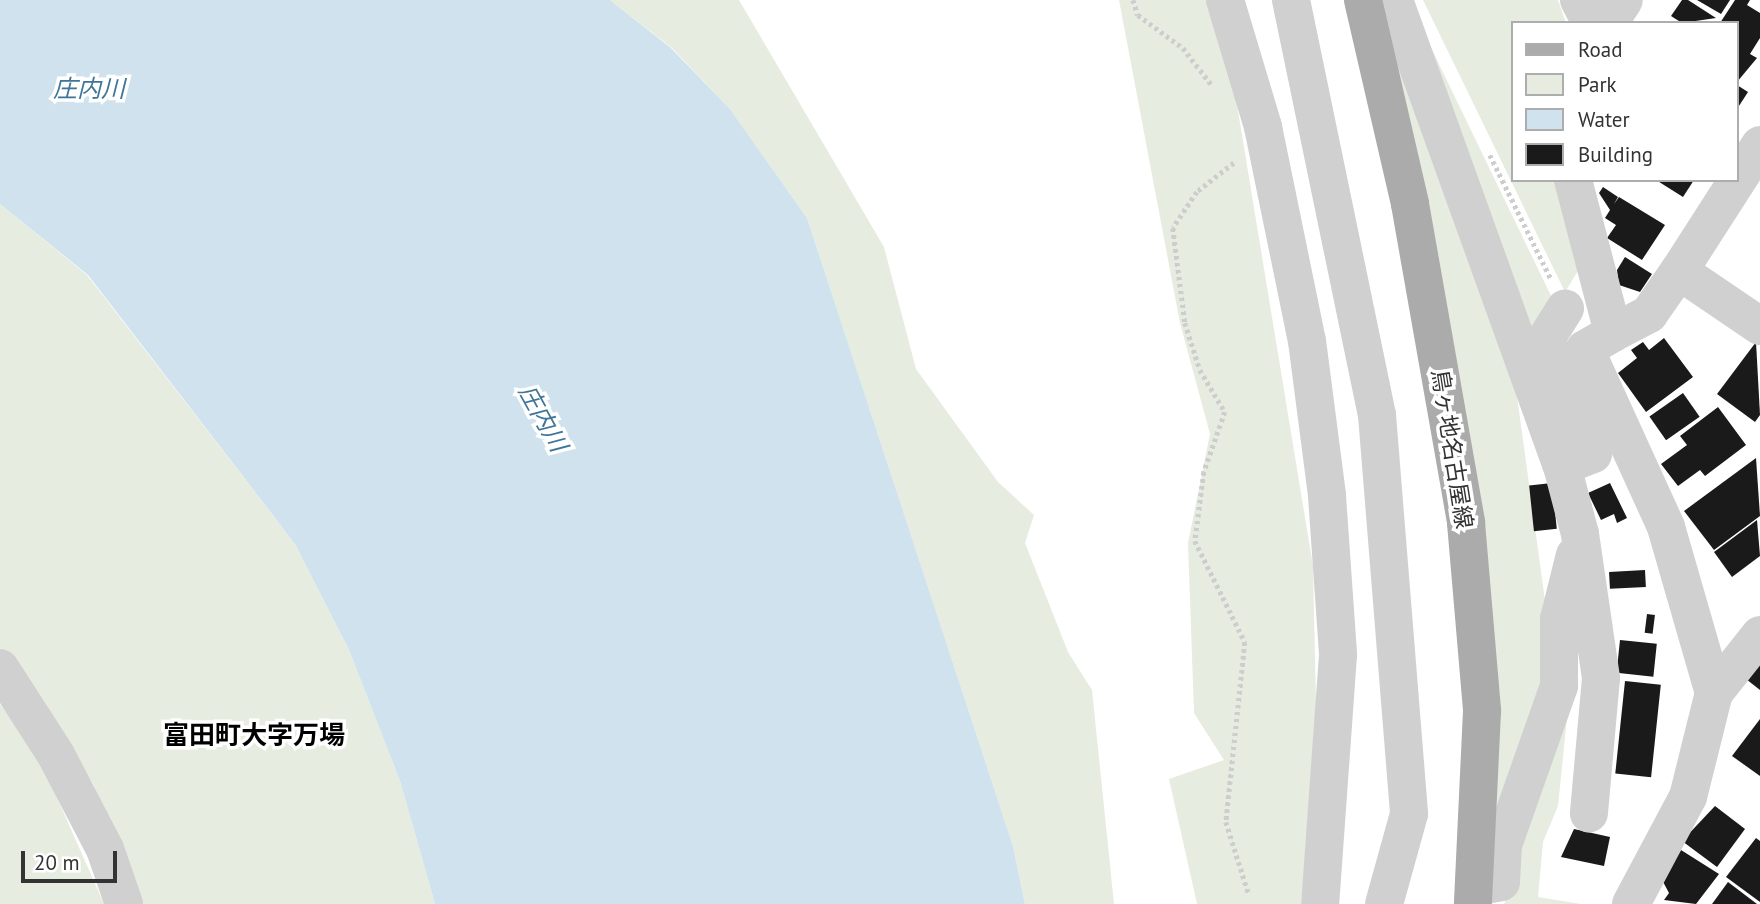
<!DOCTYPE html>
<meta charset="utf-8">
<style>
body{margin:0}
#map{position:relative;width:1760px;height:904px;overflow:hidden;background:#fff;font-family:"PT Sans","Noto Sans JP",sans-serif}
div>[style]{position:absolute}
.green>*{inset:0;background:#e6ecdf}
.water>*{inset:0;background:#cfe2ee}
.building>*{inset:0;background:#1a1a1a;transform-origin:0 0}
.path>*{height:4.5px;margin-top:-2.25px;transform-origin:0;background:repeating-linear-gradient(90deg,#cdcdcd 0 3.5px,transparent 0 7px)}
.minor>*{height:38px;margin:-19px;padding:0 19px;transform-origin:19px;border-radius:19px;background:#d0d0d0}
.major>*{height:38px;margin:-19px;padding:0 19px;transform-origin:19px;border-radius:19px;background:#ababab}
span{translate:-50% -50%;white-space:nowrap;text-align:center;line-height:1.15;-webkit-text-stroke:7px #fff;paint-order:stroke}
.street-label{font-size:23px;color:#333}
.water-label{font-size:24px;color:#3f7597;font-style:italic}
.quarter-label{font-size:26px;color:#000;font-weight:700}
.legend{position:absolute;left:1511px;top:21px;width:228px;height:161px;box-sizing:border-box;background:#fff;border:2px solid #adadad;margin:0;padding:9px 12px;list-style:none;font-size:21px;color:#333}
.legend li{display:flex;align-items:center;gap:14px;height:35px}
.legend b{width:35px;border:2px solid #adadad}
.scale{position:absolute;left:21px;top:851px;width:96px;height:32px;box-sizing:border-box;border:4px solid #333;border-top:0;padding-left:9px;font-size:21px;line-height:24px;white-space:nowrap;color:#333;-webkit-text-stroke:5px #fff;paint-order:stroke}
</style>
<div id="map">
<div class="green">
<div style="clip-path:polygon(610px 0,739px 0,884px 247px,916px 369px,998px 482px,1034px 515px,1025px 543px,1068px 652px,1092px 690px,1114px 904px,1025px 904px,1013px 846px,807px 218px,730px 109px,672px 48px)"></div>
<div style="clip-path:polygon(1119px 0,1212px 0,1227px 44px,1313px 566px,1317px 752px,1301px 904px,1197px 904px,1169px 779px,1224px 760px,1194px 713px,1188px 543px,1210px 434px,1180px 323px)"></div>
<div style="clip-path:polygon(1381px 0,1512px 360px,1547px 615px,1546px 674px,1493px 846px,1500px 699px,1482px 532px)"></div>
<div style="clip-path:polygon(1408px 0,1555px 304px,1527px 345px)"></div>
<div style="clip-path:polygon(1423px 0,1558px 0,1566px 23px,1513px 23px,1513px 180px,1556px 180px,1584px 261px,1565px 292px)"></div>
<div style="clip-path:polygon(0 204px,87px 275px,295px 544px,349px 650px,400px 781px,435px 904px,138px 904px,93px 784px,0 650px)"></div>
<div style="clip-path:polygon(1571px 678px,1558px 806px,1543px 842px,1538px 897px,1581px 904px,1504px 904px,1513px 888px,1514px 847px)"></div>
<div style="clip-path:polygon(0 704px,40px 759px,104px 904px,0 904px)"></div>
</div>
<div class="water">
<div style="clip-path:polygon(0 0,610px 0,671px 48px,730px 109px,807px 218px,1013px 846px,1025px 904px,435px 904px,400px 781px,349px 650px,295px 544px,88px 275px,0 204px)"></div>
</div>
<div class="building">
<div style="clip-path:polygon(1682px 0,1688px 0,1716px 18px,1682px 23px,1671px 16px)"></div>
<div style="clip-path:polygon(1697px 0,1730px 0,1721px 14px)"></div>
<div style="clip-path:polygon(1735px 0,1750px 0,1747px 5px,1760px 13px,1760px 38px,1750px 54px,1757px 58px,1737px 82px,1737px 23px,1720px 23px)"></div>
<div style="clip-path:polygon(1737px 85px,1748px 92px,1737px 109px)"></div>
<div style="clip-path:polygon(1656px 180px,1694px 180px,1683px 197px)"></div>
<div style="clip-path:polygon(1603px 187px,1618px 197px,1614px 204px,1619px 197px,1665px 225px,1642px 260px,1607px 238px,1616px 225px,1605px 218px,1610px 210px,1599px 193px)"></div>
<div style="clip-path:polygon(1625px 257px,1652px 274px,1640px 292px,1619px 285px,1617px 270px)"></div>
<div style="clip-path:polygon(1664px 338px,1693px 377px,1646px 412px,1618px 373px,1637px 358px,1631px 350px,1643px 342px,1649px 350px)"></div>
<div style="clip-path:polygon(1756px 342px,1760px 415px,1755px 422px,1717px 394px)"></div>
<div style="left:1683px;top:393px;width:29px;height:41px;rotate:55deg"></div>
<div style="clip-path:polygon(1718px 407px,1746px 445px,1705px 476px,1700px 470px,1678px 486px,1661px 464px,1687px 445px,1680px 436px)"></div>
<div style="clip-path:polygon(1756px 458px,1760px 516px,1714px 550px,1684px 511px)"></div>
<div style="left:1552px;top:483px;width:46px;height:23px;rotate:84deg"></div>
<div style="clip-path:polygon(1610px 483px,1627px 518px,1617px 523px,1614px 514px,1601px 520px,1588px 493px)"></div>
<div style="clip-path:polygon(1757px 520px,1760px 556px,1732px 577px,1714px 552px)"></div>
<div style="left:1645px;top:570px;width:17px;height:36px;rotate:87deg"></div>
<div style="left:1647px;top:614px;width:8px;height:19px;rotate:7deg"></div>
<div style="left:1620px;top:640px;width:37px;height:33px;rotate:6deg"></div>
<div style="clip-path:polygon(1760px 661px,1760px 690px,1746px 679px)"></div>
<div style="left:1625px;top:681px;width:36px;height:93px;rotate:6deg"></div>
<div style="clip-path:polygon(1760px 719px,1760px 776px,1732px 756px)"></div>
<div style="clip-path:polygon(1715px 806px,1745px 829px,1717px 867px,1682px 841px)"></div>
<div style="clip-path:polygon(1574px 829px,1610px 837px,1604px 866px,1561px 857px)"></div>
<div style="clip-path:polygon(1756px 838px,1760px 841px,1760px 902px,1726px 877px)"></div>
<div style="clip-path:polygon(1681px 850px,1719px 874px,1696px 904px,1664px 900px,1669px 893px,1661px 878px)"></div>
<div style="clip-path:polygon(1728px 882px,1757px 904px,1712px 904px)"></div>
</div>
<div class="path">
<div style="left:1133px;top:0;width:16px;rotate:72deg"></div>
<div style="left:1138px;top:15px;width:56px;rotate:36.3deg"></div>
<div style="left:1183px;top:48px;width:46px;rotate:52.1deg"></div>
<div style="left:1490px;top:155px;width:138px;rotate:63.8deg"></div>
<div style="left:1234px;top:163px;width:47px;rotate:141.9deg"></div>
<div style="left:1197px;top:192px;width:43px;rotate:123.7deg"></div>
<div style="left:1173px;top:228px;width:96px;rotate:82.8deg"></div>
<div style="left:1185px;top:323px;width:49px;rotate:72.3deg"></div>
<div style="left:1200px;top:370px;width:49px;rotate:59.2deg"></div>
<div style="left:1225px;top:412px;width:64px;rotate:109.3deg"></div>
<div style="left:1204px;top:472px;width:70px;rotate:97.4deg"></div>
<div style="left:1195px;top:541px;width:113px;rotate:63.7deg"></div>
<div style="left:1245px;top:642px;width:181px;rotate:96deg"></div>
<div style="left:1226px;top:822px;width:77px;rotate:72.5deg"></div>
</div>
<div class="minor">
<div style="left:1225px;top:0;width:133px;rotate:73.3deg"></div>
<div style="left:1263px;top:127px;width:218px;rotate:78.4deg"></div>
<div style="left:1307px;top:341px;width:156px;rotate:82.6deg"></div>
<div style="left:1327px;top:496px;width:159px;rotate:86deg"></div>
<div style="left:1338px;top:655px;width:250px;rotate:94.1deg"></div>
<div style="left:1291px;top:0;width:424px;rotate:78.3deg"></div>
<div style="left:1377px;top:415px;width:400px;rotate:85.4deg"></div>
<div style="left:1409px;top:814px;width:93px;rotate:105.5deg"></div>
<div style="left:1394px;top:0;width:495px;rotate:70.2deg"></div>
<div style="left:1562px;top:466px;width:70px;rotate:75.2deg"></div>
<div style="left:1580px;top:534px;width:146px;rotate:81.7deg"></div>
<div style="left:1601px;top:678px;width:136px;rotate:95.1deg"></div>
<div style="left:1579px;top:0;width:26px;rotate:62deg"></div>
<div style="left:1609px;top:23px;width:27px;rotate:-57deg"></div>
<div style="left:1760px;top:145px;width:150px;rotate:122.7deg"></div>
<div style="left:1679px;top:271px;width:98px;rotate:34.2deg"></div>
<div style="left:1573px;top:180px;width:158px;rotate:75.3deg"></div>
<div style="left:1613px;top:333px;width:32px;rotate:150deg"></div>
<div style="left:1585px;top:349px;width:196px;rotate:65.5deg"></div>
<div style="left:1666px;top:527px;width:173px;rotate:73.9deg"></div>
<div style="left:1613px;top:333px;width:41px;rotate:-27.8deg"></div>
<div style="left:1649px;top:314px;width:52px;rotate:-55.1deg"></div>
<div style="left:1562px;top:466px;width:33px;rotate:-21deg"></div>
<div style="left:1593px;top:454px;width:124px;rotate:-112.2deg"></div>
<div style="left:1546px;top:339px;width:36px;rotate:-58deg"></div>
<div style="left:0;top:668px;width:103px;rotate:57.2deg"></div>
<div style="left:56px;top:755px;width:106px;rotate:62.5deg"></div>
<div style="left:105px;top:849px;width:58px;rotate:70.9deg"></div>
<div style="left:1474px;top:887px;width:27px;rotate:-10deg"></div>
<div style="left:1501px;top:882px;width:37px;rotate:-87deg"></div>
<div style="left:1503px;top:845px;width:169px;rotate:-70.6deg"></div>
<div style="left:1559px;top:686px;width:67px;rotate:-90deg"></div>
<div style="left:1559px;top:619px;width:66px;rotate:-76deg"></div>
<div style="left:1631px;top:904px;width:121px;rotate:-62deg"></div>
<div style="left:1688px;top:797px;width:107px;rotate:-76deg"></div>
<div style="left:1714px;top:693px;width:74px;rotate:-51.6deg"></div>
</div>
<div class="major">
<div style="left:1363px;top:0;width:209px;rotate:77deg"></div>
<div style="left:1410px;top:204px;width:324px;rotate:80deg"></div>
<div style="left:1466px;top:523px;width:189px;rotate:85.1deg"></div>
<div style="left:1482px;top:711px;width:193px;rotate:92.7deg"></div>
</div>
<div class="street-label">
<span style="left:1452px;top:449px;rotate:81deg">鳥ヶ地名古屋線</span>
</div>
<div class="water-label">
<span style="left:89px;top:89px">庄内川</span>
<span style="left:543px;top:418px;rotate:61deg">庄内川</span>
</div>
<div class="quarter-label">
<span style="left:254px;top:735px">富田町大字万場</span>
</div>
<ul class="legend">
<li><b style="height:9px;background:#ababab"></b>Road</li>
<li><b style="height:19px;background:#e6ecdf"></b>Park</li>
<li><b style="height:19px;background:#cfe2ee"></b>Water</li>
<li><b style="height:19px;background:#1a1a1a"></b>Building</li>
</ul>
<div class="scale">20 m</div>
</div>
